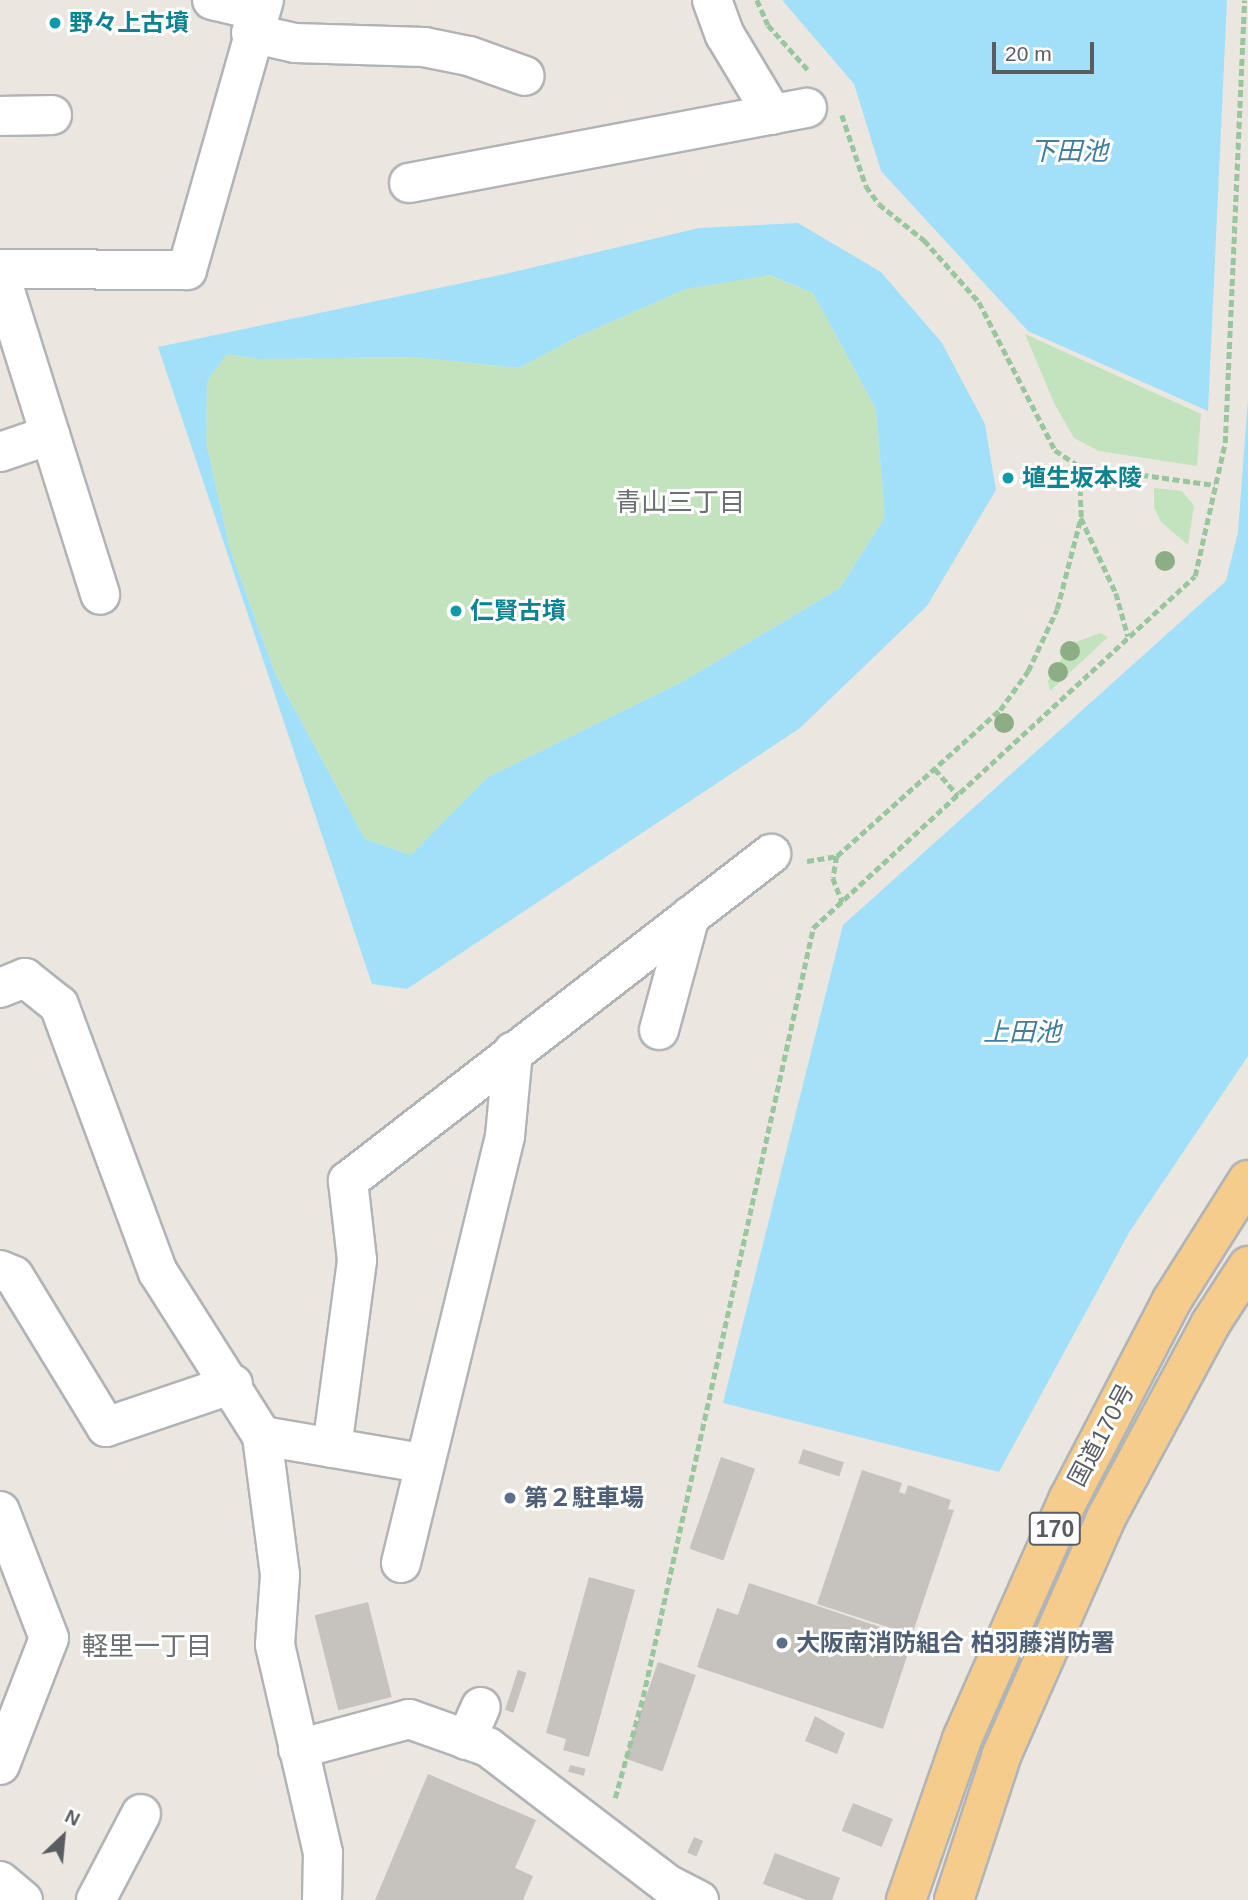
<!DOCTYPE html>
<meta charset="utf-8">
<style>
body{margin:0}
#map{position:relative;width:1248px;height:1900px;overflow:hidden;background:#ebe7e0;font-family:Arial,"Noto Sans JP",sans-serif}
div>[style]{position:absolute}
.green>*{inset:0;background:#c3e2be}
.water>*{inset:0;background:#a2e0f9}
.building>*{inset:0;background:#c6c2bd;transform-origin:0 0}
.path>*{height:4.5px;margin-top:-2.25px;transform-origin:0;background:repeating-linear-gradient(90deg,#99c59f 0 7px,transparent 0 10.5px)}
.roads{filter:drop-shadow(2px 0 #b1b4b7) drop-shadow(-2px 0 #b1b4b7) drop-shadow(0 2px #b1b4b7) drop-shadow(0 -2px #b1b4b7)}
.minor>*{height:38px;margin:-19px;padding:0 19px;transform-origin:19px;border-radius:19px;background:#fff}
.highway>*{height:38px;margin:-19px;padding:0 19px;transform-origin:19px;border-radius:19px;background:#f6cc8d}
.trees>*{width:20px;height:20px;margin:-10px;border-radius:50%;background:#8dae84}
.dots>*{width:19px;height:19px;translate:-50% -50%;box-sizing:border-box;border:4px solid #fff;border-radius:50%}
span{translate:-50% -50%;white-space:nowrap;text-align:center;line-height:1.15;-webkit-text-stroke:6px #fff;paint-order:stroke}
.shield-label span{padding:2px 5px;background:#fff;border:2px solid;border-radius:5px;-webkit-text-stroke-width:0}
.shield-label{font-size:23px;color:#595d61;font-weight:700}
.culture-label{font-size:24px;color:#0d838f;font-weight:700}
.left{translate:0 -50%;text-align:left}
.street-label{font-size:24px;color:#595d61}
.service-label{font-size:24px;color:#4e5e75;font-weight:700}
.water-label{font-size:26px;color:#3f7da1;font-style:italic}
.neighbourhood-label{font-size:26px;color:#6a7072}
.north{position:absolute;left:28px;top:1802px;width:70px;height:70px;-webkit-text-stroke:5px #fff;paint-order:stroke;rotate:26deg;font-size:19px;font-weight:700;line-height:28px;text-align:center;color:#595d61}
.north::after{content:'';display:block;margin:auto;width:24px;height:32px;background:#595d61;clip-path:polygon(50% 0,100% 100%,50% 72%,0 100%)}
.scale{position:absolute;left:992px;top:42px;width:102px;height:32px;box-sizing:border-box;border:4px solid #595d61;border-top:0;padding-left:9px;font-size:21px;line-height:24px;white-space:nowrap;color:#595d61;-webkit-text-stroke:5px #fff;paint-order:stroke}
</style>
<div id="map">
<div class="green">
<div style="clip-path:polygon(769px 275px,813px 293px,876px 409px,885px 517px,840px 588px,682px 682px,488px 777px,411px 855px,365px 839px,275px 673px,230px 549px,206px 442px,207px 381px,227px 354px,259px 359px,414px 357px,519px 368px,579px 336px,686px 289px)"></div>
<div style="clip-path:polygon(1025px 334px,1201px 414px,1197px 466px,1099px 451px,1074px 438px,1055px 405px)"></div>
<div style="clip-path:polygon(1154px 488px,1182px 491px,1194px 506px,1188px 545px,1161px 522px,1154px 507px)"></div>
<div style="clip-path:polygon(1100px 633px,1108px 637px,1050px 691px,1048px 681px,1065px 653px,1076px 642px)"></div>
</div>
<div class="water">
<div style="clip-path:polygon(782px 0,1227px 0,1208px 411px,1028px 331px,881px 171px,854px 84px)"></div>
<div style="clip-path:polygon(evenodd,798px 223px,881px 272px,942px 343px,985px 424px,996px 490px,927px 606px,800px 728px,407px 989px,372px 984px,158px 347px,505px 274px,699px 228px,798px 223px,770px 275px,813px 293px,876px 409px,885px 517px,840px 588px,682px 682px,488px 777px,411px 855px,365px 839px,275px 673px,230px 549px,206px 442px,207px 381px,227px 354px,259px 359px,414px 357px,519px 368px,579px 336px,686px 289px,770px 275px)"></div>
<div style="clip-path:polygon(1248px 398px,1248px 1056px,1130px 1231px,999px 1472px,723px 1403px,843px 925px,1226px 581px,1238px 532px)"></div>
</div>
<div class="building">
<div style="left:803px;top:1449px;width:43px;height:15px;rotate:18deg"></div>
<div style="left:721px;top:1457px;width:36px;height:97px;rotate:19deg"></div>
<div style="clip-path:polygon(862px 1470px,902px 1483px,899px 1492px,905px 1494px,908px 1485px,951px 1500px,948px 1509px,954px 1510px,912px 1635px,817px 1604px)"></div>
<div style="clip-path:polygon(589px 1577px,635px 1590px,589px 1757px,563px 1750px,566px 1739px,546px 1733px)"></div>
<div style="clip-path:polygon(749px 1583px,913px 1638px,883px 1729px,697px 1667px,717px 1608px,738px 1615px)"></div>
<div style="left:368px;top:1602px;width:98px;height:55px;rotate:76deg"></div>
<div style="left:658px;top:1662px;width:40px;height:102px;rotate:19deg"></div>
<div style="left:518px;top:1670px;width:9px;height:42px;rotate:18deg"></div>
<div style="clip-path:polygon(815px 1716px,845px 1733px,837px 1754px,805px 1741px)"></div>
<div style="left:570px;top:1765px;width:16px;height:7px;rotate:14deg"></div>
<div style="clip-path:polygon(428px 1774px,536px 1820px,515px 1868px,533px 1876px,523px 1900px,375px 1900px)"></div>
<div style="left:853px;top:1803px;width:43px;height:30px;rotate:22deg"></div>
<div style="left:694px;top:1837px;width:10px;height:17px;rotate:24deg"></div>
<div style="clip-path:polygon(775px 1853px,840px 1878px,832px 1900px,806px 1900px,763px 1884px)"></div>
</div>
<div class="path">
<div style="left:757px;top:0;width:27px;rotate:66deg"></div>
<div style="left:768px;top:25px;width:63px;rotate:48.2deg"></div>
<div style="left:842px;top:115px;width:75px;rotate:71.3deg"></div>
<div style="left:866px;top:186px;width:22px;rotate:54deg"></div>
<div style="left:879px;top:204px;width:58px;rotate:38.7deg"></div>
<div style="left:924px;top:240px;width:83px;rotate:48.4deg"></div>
<div style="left:979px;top:302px;width:166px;rotate:62.8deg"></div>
<div style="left:1055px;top:450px;width:29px;rotate:34deg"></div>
<div style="left:1079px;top:466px;width:137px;rotate:8deg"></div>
<div style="left:1081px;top:518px;width:83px;rotate:65deg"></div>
<div style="left:1116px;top:593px;width:45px;rotate:74.4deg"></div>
<div style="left:935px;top:769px;width:35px;rotate:49deg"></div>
<div style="left:837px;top:856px;width:22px;rotate:100deg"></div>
<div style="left:833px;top:878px;width:26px;rotate:69deg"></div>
<div style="left:807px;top:861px;width:30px;rotate:-9deg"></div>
<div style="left:837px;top:856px;width:219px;rotate:-41.9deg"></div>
<div style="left:1000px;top:710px;width:48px;rotate:-54.3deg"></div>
<div style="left:1028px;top:671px;width:68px;rotate:-64.9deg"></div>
<div style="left:1057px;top:609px;width:95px;rotate:-75.4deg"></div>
<div style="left:1081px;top:517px;width:51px;rotate:-92.2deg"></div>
<div style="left:615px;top:1798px;width:105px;rotate:-74.5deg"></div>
<div style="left:643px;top:1697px;width:788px;rotate:-77.53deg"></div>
<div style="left:813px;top:928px;width:519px;rotate:-42.66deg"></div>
<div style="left:1195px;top:576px;width:136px;rotate:-77.3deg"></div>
<div style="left:1225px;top:443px;width:443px;rotate:-87.5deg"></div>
</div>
<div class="roads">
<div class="minor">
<div style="left:212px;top:0;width:48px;rotate:13.2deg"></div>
<div style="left:712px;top:0;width:37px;rotate:70deg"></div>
<div style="left:725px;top:35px;width:93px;rotate:59deg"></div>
<div style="left:251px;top:33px;width:45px;rotate:12.8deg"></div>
<div style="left:295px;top:43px;width:129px;rotate:1.8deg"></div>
<div style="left:424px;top:47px;width:46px;rotate:11.3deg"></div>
<div style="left:469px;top:56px;width:59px;rotate:19.7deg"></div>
<div style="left:0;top:116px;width:52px;rotate:-1.1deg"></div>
<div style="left:409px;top:183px;width:405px;rotate:-10.7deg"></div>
<div style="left:0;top:269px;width:187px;rotate:0.3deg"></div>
<div style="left:187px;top:270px;width:281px;rotate:-74.1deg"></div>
<div style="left:0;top:275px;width:335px;rotate:72.6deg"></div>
<div style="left:0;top:452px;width:53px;rotate:-18.8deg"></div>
<div style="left:0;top:988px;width:27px;rotate:-22deg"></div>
<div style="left:25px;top:978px;width:43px;rotate:38.5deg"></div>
<div style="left:59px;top:1005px;width:285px;rotate:69.7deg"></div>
<div style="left:158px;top:1272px;width:194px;rotate:57.6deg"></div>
<div style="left:262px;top:1436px;width:140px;rotate:82.6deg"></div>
<div style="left:280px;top:1575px;width:70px;rotate:94.1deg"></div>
<div style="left:275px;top:1645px;width:213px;rotate:77deg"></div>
<div style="left:323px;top:1853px;width:47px;rotate:91.2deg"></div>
<div style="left:659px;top:1030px;width:118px;rotate:-74.8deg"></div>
<div style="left:0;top:1270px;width:15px;rotate:23deg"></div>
<div style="left:14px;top:1276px;width:177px;rotate:58.6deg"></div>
<div style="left:106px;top:1427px;width:134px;rotate:-18.7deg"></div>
<div style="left:262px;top:1436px;width:162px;rotate:9.6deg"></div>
<div style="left:332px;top:1448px;width:190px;rotate:-82.4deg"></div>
<div style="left:357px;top:1260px;width:80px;rotate:-96.5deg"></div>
<div style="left:348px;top:1181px;width:535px;rotate:-37.71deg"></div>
<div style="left:0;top:1511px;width:136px;rotate:68.9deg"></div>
<div style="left:49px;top:1638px;width:136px;rotate:111.1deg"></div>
<div style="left:401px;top:1563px;width:439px;rotate:-76.3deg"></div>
<div style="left:505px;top:1136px;width:85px;rotate:-84.6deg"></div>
<div style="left:466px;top:1740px;width:36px;rotate:-66deg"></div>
<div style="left:298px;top:1749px;width:115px;rotate:-15.1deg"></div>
<div style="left:409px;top:1719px;width:84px;rotate:19.5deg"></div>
<div style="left:488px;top:1747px;width:225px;rotate:37.4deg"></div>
<div style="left:667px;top:1884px;width:36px;rotate:27deg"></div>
<div style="left:0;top:1881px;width:30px;rotate:40deg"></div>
<div style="left:96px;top:1900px;width:97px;rotate:-62.4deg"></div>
</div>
<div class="highway">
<div style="left:906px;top:1900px;width:170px;rotate:-70.8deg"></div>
<div style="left:962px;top:1739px;width:264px;rotate:-66.1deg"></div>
<div style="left:1069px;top:1498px;width:223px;rotate:-62.5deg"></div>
<div style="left:1172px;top:1300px;width:142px;rotate:-57.7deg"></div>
<div style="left:954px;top:1900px;width:154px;rotate:-71.8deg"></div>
<div style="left:1002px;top:1754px;width:258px;rotate:-66.2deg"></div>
<div style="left:1106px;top:1518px;width:221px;rotate:-61.7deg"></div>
<div style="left:1211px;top:1323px;width:68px;rotate:-57deg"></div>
</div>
</div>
<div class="trees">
<div style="left:1056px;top:477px"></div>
<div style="left:1165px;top:561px"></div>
<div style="left:1070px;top:651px"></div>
<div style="left:1058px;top:672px"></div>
<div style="left:1004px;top:723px"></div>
</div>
<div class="dots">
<div style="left:55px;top:23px;background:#0f9aa8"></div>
<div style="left:1008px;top:478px;background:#0f9aa8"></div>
<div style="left:456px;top:611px;background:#0f9aa8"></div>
<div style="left:510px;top:1498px;background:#5c6f8a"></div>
<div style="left:782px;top:1643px;background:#5c6f8a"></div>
</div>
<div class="shield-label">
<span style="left:1055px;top:1529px">170</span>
</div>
<div class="culture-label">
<span class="left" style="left:69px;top:23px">野々上古墳</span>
<span class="left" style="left:1022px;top:478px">埴生坂本陵</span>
<span class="left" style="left:470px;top:611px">仁賢古墳</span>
</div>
<div class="street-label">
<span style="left:1101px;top:1435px;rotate:-62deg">国道170号</span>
</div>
<div class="service-label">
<span class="left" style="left:524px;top:1498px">第２駐車場</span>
<span class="left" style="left:796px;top:1643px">大阪南消防組合 柏羽藤消防署</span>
</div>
<div class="water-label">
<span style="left:1069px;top:152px">下田池</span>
<span style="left:1022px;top:1033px">上田池</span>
</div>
<div class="neighbourhood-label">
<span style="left:680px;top:503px">青山三丁目</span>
<span style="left:147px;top:1647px">軽里一丁目</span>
</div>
<div class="north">N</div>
<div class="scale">20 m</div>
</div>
